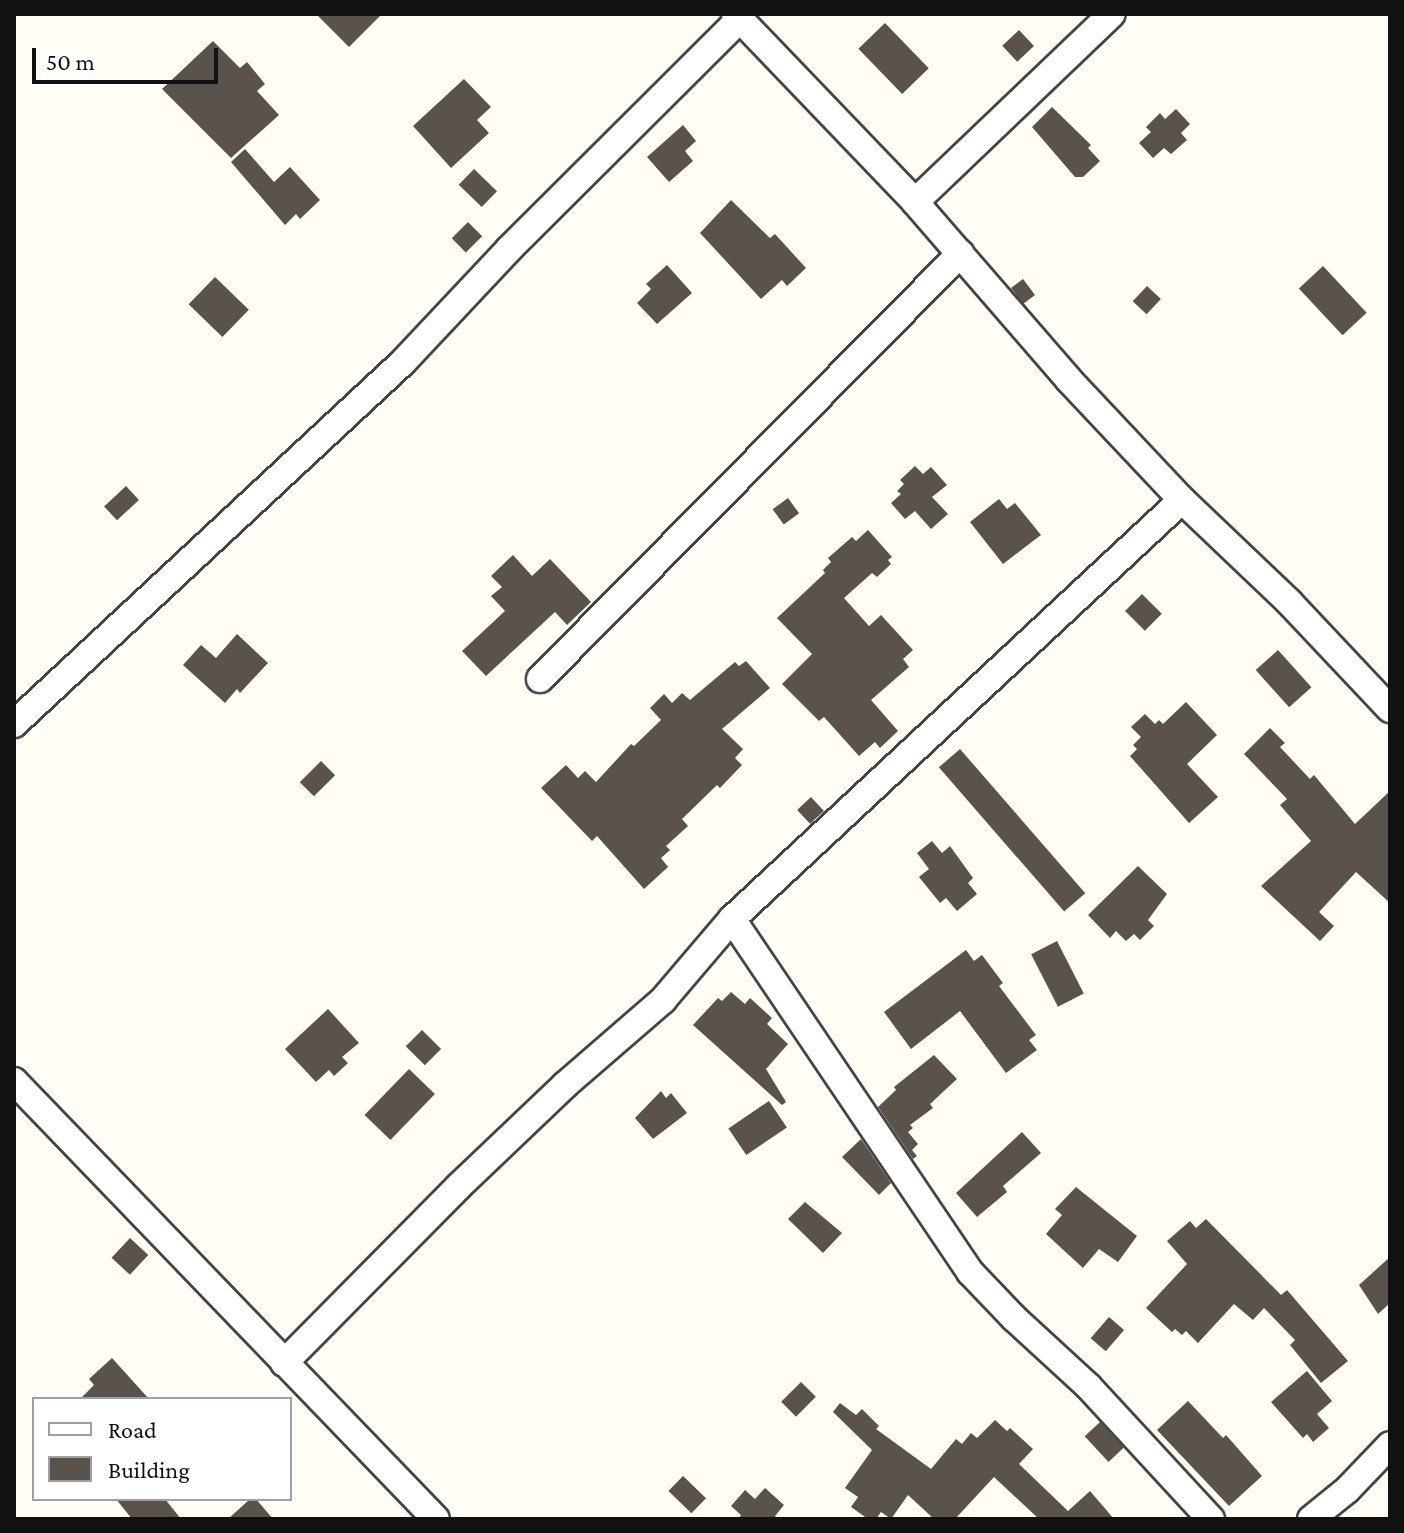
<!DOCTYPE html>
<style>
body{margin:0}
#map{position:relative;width:1404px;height:1533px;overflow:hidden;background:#fffdf5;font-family:"Crimson Pro",serif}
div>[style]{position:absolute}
.building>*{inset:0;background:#5a524d;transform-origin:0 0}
.roads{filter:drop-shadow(2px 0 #444) drop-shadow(-2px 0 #444) drop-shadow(0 2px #444) drop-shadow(0 -2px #444)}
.street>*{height:26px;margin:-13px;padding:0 13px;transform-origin:13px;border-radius:13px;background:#fff}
span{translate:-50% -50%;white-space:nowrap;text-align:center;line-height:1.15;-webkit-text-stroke:8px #fff;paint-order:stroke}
.frame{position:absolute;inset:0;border:16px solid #111;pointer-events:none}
.legend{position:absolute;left:32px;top:1397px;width:260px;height:104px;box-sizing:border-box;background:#fff;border:2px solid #a0a0a0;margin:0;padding:10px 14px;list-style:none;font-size:24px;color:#111}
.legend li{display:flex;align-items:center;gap:16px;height:40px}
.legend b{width:40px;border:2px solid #a0a0a0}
.scale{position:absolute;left:32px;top:48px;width:186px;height:36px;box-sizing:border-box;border:4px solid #111;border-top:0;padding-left:10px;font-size:24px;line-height:28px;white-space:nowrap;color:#111;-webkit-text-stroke:6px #fff;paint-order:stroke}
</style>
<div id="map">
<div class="building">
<div style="clip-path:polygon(316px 14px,382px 14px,349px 47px)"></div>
<div style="left:885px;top:23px;width:63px;height:37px;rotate:46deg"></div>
<div style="left:1019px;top:30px;width:22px;height:23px;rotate:47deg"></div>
<div style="clip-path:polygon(213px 41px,240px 68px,247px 62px,265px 84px,257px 91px,279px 115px,231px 158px,162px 89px)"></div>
<div style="clip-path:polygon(464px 79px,491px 107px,477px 120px,489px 133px,451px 168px,413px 126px)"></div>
<div style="clip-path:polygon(1052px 107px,1091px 145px,1088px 148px,1100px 161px,1083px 177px,1075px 177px,1032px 127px)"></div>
<div style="clip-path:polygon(1176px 109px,1190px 124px,1181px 133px,1187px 140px,1171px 154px,1164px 148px,1153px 158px,1139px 143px,1151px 132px,1146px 127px,1160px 113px,1165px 119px)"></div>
<div style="clip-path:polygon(683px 125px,696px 141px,685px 151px,693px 161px,669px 182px,647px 157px)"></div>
<div style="clip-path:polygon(245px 149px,274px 182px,290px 167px,320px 200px,300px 219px,296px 214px,285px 225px,231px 162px)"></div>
<div style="left:474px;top:169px;width:32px;height:22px;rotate:44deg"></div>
<div style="clip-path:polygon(731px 200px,770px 238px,775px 234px,806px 268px,787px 286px,782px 280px,761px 299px,700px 233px)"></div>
<div style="left:468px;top:222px;width:20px;height:23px;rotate:45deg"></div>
<div style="clip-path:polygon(667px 265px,692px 293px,657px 324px,637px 303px,651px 289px,646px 284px)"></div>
<div style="left:1323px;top:266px;width:64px;height:33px;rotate:47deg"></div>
<div style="left:215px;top:277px;width:47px;height:38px;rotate:44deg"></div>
<div style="left:1023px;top:279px;width:20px;height:15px;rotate:53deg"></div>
<div style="left:1147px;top:286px;width:19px;height:21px;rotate:43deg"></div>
<div style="clip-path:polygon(915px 466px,923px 474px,931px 467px,947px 485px,932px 497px,948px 514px,931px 529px,915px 511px,905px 519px,891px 503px,901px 494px,897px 491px,904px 484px,900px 480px)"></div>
<div style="left:126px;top:486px;width:19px;height:30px;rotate:47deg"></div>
<div style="left:788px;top:498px;width:19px;height:19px;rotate:54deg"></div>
<div style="clip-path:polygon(999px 499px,1007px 509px,1015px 503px,1041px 535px,1003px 564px,970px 522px)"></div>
<div style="clip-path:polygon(868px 530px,892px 557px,888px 560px,891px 564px,877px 577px,872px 573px,844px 598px,869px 626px,881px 615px,913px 650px,903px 659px,909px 667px,871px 700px,898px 731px,880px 748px,875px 742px,859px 756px,824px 717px,819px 721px,782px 684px,812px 654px,777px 618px,825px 573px,823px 570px,831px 562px,828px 558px,852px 537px,856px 541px)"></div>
<div style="clip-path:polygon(513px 555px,532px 576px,550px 559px,591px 602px,567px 625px,555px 612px,486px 676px,462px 651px,505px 611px,491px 596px,502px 587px,491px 576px)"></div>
<div style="left:1142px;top:594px;width:28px;height:24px;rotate:45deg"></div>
<div style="clip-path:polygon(237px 634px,268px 663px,240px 693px,237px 689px,225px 703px,183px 665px,201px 645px,216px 658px)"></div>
<div style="left:1278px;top:650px;width:50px;height:30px;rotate:48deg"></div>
<div style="clip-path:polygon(746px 661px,770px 688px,722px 729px,743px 749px,735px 758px,742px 765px,720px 788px,717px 785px,682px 819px,688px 826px,666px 846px,670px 850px,661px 858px,668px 867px,644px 889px,597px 836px,592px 841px,541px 788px,566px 765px,578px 778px,585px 771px,596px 782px,631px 744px,634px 746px,661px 720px,650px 708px,664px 694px,672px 703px,682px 693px,690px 700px,735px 662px,739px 666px)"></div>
<div style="clip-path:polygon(1186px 702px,1217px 735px,1187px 764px,1218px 797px,1189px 823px,1130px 756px,1137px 749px,1133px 745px,1141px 737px,1131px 727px,1145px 714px,1155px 724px,1159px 720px,1163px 724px)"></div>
<div style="clip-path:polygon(1270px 728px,1285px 743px,1280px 747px,1310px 779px,1314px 775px,1355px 824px,1390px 791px,1390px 903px,1356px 872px,1319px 912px,1334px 926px,1320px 941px,1261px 886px,1311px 841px,1280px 805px,1287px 799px,1244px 754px)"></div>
<div style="left:960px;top:749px;width:191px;height:28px;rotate:49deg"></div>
<div style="left:321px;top:761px;width:20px;height:30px;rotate:45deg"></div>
<div style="left:811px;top:797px;width:19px;height:19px;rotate:47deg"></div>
<div style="clip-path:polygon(932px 841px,942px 853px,950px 846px,973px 878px,968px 883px,977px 894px,957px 911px,946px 898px,940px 903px,919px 877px,929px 869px,917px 853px)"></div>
<div style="clip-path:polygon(1138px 866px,1167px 894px,1148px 920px,1154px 926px,1140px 940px,1134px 934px,1126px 941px,1116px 931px,1110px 938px,1088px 915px)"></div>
<div style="left:1057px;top:941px;width:59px;height:29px;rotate:63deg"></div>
<div style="clip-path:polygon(966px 950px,974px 961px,982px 955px,1003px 983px,999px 986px,1036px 1035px,1029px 1040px,1037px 1050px,1006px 1073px,960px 1011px,911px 1049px,884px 1012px)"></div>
<div style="clip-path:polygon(731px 992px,745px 1004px,750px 998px,772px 1018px,767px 1024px,788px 1044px,766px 1069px,786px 1102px,782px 1105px,693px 1025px,718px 998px,722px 1001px)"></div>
<div style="clip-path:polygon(328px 1009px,359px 1043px,342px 1057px,348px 1063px,334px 1076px,329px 1070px,316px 1082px,285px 1049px)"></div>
<div style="left:422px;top:1030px;width:27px;height:23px;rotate:45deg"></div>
<div style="clip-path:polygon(934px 1055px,957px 1079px,930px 1104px,933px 1108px,910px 1125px,913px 1128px,908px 1132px,918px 1144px,912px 1150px,917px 1156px,913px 1159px,878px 1107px,896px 1090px,894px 1087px)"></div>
<div style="left:409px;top:1069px;width:36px;height:64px;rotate:44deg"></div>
<div style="clip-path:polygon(661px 1091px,666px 1098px,671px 1093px,687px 1113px,653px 1139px,635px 1118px)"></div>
<div style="left:769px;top:1101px;width:32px;height:49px;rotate:56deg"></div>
<div style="clip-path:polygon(1022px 1132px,1041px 1153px,1003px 1186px,1007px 1192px,977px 1217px,956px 1193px)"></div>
<div style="clip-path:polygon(861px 1139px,891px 1183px,879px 1195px,842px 1157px)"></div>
<div style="clip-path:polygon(1076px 1187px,1137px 1236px,1118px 1262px,1099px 1249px,1083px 1268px,1046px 1234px,1062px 1215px,1055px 1209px)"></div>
<div style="clip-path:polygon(805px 1202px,842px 1233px,823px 1253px,788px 1219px)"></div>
<div style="clip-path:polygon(1206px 1219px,1281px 1295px,1287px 1290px,1348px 1361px,1321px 1383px,1290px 1345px,1295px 1340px,1264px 1308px,1253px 1320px,1234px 1304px,1198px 1343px,1186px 1331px,1182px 1335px,1175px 1329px,1172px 1332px,1146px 1308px,1187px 1264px,1167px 1241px,1190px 1221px,1196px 1228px)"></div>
<div style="left:130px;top:1238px;width:25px;height:27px;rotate:43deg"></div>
<div style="clip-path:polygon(1390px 1257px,1390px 1303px,1378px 1314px,1359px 1285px)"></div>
<div style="left:1109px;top:1317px;width:20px;height:28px;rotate:41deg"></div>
<div style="clip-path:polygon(112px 1358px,149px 1399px,80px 1399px,94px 1385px,89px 1379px)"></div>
<div style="clip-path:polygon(1307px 1371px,1332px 1401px,1317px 1414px,1329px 1428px,1313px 1442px,1307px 1434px,1303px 1438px,1271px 1402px)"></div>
<div style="left:801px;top:1382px;width:21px;height:28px;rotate:45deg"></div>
<div style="clip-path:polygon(1188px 1401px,1223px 1438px,1226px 1435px,1262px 1476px,1229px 1506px,1157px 1430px)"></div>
<div style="clip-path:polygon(840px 1403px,856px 1415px,862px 1409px,879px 1426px,876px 1429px,931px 1469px,956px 1439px,962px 1444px,971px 1433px,977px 1438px,995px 1420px,1007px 1431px,1010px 1428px,1033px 1449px,1019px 1464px,1068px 1511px,1090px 1491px,1114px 1519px,1039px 1519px,994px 1477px,955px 1519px,934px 1519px,908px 1495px,891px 1519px,881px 1512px,876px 1519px,868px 1519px,851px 1507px,858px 1497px,845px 1488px,872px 1450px,833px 1412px)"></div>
<div style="left:1100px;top:1422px;width:35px;height:21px;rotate:47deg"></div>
<div style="left:683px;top:1476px;width:32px;height:21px;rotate:44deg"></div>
<div style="clip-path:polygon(765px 1488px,784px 1505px,775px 1516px,778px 1519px,738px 1519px,741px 1515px,731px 1506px,745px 1490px,755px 1499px)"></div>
<div style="clip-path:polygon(116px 1499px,165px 1499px,181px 1519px,132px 1519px)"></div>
<div style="clip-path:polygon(250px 1499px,256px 1499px,273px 1519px,228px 1519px)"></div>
</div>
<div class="roads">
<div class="street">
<div style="left:735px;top:14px;width:260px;rotate:46.2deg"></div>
<div style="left:915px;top:202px;width:235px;rotate:49.1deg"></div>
<div style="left:1069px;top:380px;width:165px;rotate:46.7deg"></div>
<div style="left:1182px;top:500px;width:148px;rotate:43.6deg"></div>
<div style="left:1289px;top:602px;width:147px;rotate:46.7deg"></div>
<div style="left:915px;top:202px;width:272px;rotate:-43.7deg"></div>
<div style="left:540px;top:679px;width:598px;rotate:-45.34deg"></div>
<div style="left:14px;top:724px;width:531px;rotate:-42.94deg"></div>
<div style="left:403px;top:362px;width:155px;rotate:-46.8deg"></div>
<div style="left:509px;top:249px;width:326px;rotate:-44.9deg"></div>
<div style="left:732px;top:919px;width:426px;rotate:56deg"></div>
<div style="left:970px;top:1272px;width:64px;rotate:46.3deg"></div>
<div style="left:1014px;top:1318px;width:102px;rotate:42.6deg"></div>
<div style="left:1089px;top:1387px;width:180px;rotate:47.3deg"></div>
<div style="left:14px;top:1081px;width:608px;rotate:46.07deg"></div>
<div style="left:284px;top:1363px;width:249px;rotate:-45.3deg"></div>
<div style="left:459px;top:1186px;width:146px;rotate:-43.6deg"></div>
<div style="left:565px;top:1085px;width:130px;rotate:-40.9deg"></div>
<div style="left:663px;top:1000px;width:106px;rotate:-49.6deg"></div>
<div style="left:732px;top:919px;width:615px;rotate:-42.96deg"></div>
<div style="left:1311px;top:1519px;width:46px;rotate:-38.9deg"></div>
<div style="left:1347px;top:1490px;width:62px;rotate:-46.3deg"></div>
</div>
</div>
<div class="frame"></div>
<ul class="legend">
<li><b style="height:10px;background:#fff"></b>Road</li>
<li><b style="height:22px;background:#5a524d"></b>Building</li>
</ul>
<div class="scale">50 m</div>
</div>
